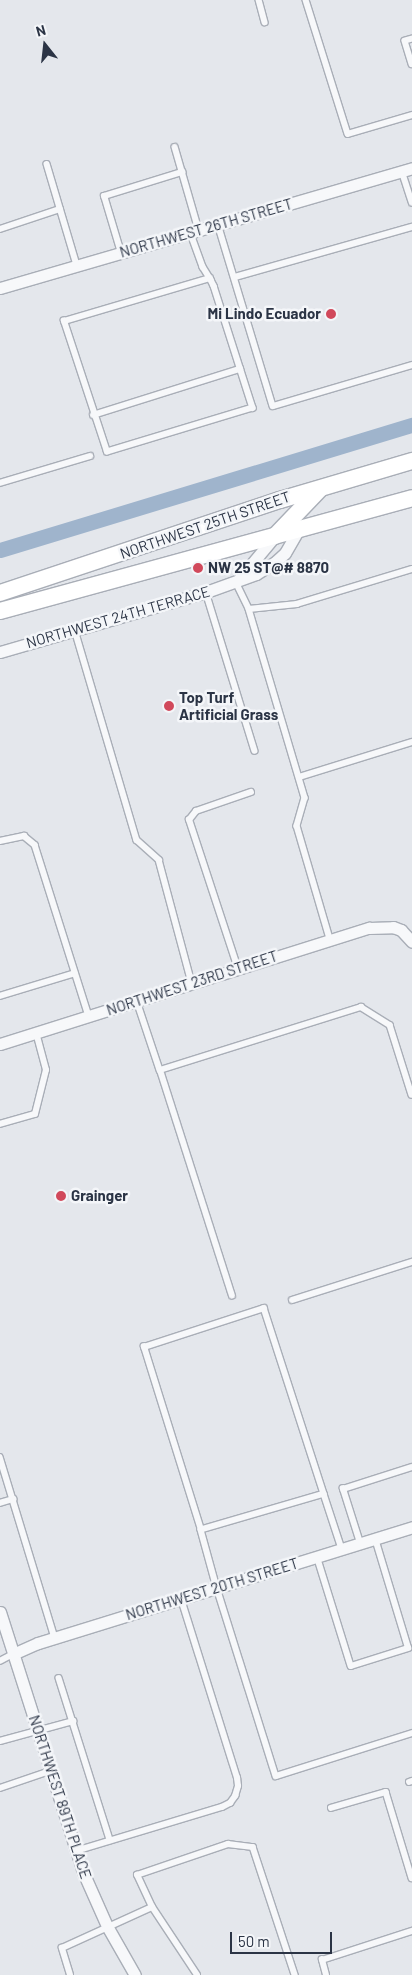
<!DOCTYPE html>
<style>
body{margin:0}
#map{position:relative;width:412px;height:1975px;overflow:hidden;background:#e4e7ec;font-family:Barlow,sans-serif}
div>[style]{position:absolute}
.canal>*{height:15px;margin:-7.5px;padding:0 7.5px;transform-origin:7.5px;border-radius:7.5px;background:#9fb4cc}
.roads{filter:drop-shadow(1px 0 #a9aeb7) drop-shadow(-1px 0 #a9aeb7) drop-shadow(0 1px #a9aeb7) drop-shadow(0 -1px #a9aeb7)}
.service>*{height:5.5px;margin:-2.75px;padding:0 2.75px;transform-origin:2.75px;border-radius:2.75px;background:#f7f8fa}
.minor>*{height:11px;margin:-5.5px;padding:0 5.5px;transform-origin:5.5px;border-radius:5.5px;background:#f7f8fa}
.secondary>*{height:16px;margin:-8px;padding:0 8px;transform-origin:8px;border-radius:8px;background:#fff}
.dots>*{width:14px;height:14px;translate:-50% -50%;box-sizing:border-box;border:2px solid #f4f6f9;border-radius:50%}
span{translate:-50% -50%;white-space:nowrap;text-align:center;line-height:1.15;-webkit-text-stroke:5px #f4f6f9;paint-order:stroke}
.street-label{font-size:15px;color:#2b3445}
.poi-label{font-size:15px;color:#2b3445;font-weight:700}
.right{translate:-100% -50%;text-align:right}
.left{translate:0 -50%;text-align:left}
.north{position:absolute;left:20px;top:20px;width:50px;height:50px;-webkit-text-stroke:4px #f4f6f9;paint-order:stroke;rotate:344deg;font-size:14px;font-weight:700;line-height:20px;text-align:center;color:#2b3445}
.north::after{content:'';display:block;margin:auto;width:18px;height:22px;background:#2b3445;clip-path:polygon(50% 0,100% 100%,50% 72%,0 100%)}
.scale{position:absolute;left:230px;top:1932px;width:102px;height:22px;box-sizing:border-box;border:2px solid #2b3445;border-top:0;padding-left:6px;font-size:15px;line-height:18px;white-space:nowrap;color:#2b3445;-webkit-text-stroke:4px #f4f6f9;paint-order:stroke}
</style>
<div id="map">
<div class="canal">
<div style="left:0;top:550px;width:431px;rotate:-16.9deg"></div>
</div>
<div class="roads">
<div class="service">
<div style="left:259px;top:0;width:23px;rotate:75deg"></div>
<div style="left:306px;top:0;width:140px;rotate:72.6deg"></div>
<div style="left:348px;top:134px;width:67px;rotate:-16.5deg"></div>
<div style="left:412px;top:39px;width:7px;rotate:164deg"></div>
<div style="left:405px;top:41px;width:24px;rotate:73deg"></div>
<div style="left:175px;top:147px;width:86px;rotate:73.9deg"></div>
<div style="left:47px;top:164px;width:105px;rotate:73.5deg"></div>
<div style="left:402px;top:171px;width:33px;rotate:72deg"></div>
<div style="left:218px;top:224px;width:190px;rotate:73.2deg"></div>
<div style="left:273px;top:406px;width:145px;rotate:-16.4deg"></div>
<div style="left:0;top:229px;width:63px;rotate:-18.4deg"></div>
<div style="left:191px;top:234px;width:35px;rotate:70deg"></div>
<div style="left:203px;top:267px;width:15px;rotate:58deg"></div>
<div style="left:211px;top:280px;width:7px;rotate:63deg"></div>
<div style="left:214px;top:286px;width:128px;rotate:72.3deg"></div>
<div style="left:253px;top:408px;width:152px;rotate:163.2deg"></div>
<div style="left:107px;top:452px;width:138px;rotate:-108.2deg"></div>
<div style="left:64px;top:321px;width:152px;rotate:-16.4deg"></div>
<div style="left:121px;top:253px;width:59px;rotate:-106.6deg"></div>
<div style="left:104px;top:196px;width:82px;rotate:-17.1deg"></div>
<div style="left:235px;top:277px;width:184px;rotate:-15.8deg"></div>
<div style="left:93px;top:415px;width:154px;rotate:-17.4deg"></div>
<div style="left:0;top:483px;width:94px;rotate:-16.7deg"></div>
<div style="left:236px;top:582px;width:30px;rotate:64deg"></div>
<div style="left:249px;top:609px;width:197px;rotate:73.5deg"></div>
<div style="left:305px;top:798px;width:29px;rotate:106deg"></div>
<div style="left:297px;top:826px;width:118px;rotate:73.7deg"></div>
<div style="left:206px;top:592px;width:166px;rotate:72.9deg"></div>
<div style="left:249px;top:609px;width:48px;rotate:-5.9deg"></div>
<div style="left:297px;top:604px;width:120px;rotate:-16.9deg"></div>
<div style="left:75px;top:630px;width:219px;rotate:73.6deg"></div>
<div style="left:137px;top:840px;width:30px;rotate:42deg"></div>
<div style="left:159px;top:860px;width:127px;rotate:75deg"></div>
<div style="left:299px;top:777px;width:118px;rotate:-17.2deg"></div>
<div style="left:0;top:841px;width:25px;rotate:-12deg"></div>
<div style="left:24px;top:836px;width:14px;rotate:39deg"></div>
<div style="left:35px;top:845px;width:179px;rotate:72.5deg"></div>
<div style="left:238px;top:969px;width:157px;rotate:-108.2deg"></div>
<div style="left:189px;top:820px;width:11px;rotate:-52deg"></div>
<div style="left:196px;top:811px;width:58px;rotate:-19.1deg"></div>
<div style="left:0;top:996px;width:78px;rotate:-17deg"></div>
<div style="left:137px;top:1001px;width:73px;rotate:71.6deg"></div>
<div style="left:0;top:1124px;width:36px;rotate:-16deg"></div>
<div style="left:35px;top:1114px;width:45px;rotate:-76deg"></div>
<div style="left:46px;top:1070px;width:38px;rotate:-105deg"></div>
<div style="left:232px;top:1296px;width:237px;rotate:-107.7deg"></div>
<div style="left:160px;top:1070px;width:211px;rotate:-17.4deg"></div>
<div style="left:361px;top:1007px;width:34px;rotate:32deg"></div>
<div style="left:390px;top:1025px;width:73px;rotate:72.6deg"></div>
<div style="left:292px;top:1300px;width:126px;rotate:-17.6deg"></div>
<div style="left:0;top:1457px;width:189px;rotate:73.1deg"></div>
<div style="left:324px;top:1494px;width:128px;rotate:163.7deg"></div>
<div style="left:201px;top:1530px;width:192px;rotate:-107.3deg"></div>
<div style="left:144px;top:1347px;width:126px;rotate:-18deg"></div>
<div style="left:264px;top:1308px;width:195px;rotate:72.1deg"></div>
<div style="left:324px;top:1494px;width:58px;rotate:71.9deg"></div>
<div style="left:0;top:1503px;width:14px;rotate:-17deg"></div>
<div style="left:201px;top:1530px;width:60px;rotate:74.6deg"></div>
<div style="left:217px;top:1588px;width:197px;rotate:72.6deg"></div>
<div style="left:276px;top:1776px;width:143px;rotate:-17.5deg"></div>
<div style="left:360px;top:1543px;width:57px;rotate:-107.5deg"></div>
<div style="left:343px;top:1489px;width:72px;rotate:-17.7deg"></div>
<div style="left:317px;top:1556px;width:115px;rotate:72.8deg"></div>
<div style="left:351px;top:1666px;width:60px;rotate:-17.5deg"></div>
<div style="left:408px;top:1648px;width:114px;rotate:-106.8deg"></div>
<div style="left:0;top:1661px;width:15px;rotate:-28deg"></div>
<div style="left:59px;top:1678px;width:170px;rotate:72.5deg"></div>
<div style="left:0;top:1741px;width:76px;rotate:-15.3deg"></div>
<div style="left:409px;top:1782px;width:3px;rotate:-18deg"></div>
<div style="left:0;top:1788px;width:53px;rotate:-18.8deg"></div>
<div style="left:331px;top:1808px;width:57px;rotate:-16.2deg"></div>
<div style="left:386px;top:1792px;width:90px;rotate:73.2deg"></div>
<div style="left:76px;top:1851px;width:152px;rotate:-16.8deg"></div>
<div style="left:222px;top:1807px;width:9px;rotate:-27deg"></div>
<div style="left:230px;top:1803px;width:9px;rotate:-54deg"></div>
<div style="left:235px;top:1796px;width:10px;rotate:-73deg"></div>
<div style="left:238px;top:1786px;width:8px;rotate:-97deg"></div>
<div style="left:237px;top:1778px;width:188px;rotate:-107.4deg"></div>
<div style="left:70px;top:1975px;width:28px;rotate:-107deg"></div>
<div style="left:62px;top:1948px;width:99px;rotate:-24.5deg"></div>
<div style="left:197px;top:1975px;width:82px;rotate:-123.5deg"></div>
<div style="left:152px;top:1907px;width:35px;rotate:-115deg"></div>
<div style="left:137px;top:1875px;width:96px;rotate:-18.8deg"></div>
<div style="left:228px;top:1844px;width:25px;rotate:7deg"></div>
<div style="left:253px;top:1847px;width:135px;rotate:71.8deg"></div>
<div style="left:326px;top:1975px;width:16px;rotate:-105deg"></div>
<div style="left:322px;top:1960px;width:95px;rotate:-17.9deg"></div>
</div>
<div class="minor">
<div style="left:0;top:288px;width:429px;rotate:-16.2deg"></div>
<div style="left:239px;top:579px;width:56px;rotate:-50.1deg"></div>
<div style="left:0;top:652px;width:215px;rotate:-16.2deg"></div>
<div style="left:206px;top:592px;width:53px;rotate:-19.8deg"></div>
<div style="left:256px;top:574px;width:22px;rotate:-32deg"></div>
<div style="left:275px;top:562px;width:13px;rotate:-42deg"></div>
<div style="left:285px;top:553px;width:28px;rotate:-60deg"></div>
<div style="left:0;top:1044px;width:387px;rotate:-17.5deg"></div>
<div style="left:369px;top:928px;width:24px;rotate:-2deg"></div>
<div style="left:393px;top:927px;width:9px;rotate:21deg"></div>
<div style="left:401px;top:930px;width:16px;rotate:47deg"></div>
<div style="left:0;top:1612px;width:273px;rotate:72.3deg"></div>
<div style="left:83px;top:1872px;width:59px;rotate:66deg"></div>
<div style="left:107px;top:1926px;width:56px;rotate:60.3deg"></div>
<div style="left:13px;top:1654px;width:27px;rotate:-24deg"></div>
<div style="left:38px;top:1643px;width:392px;rotate:-17.2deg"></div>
</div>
<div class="secondary">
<div style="left:275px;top:536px;width:65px;rotate:-46.2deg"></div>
<div style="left:0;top:593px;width:295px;rotate:-18.4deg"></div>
<div style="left:280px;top:500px;width:138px;rotate:-16.5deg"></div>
<div style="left:0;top:611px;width:427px;rotate:-15.3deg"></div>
</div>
</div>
<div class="dots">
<div style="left:331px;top:314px;background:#d1495b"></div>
<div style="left:198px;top:568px;background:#d1495b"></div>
<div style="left:169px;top:706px;background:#d1495b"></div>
<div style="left:61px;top:1196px;background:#d1495b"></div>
</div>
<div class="street-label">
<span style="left:206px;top:228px;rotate:-16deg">NORTHWEST 26TH STREET</span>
<span style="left:205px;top:525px;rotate:-19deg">NORTHWEST 25TH STREET</span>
<span style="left:118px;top:617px;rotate:-16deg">NORTHWEST 24TH TERRACE</span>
<span style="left:192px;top:983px;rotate:-18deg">NORTHWEST 23RD STREET</span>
<span style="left:212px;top:1589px;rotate:-17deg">NORTHWEST 20TH STREET</span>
<span style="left:60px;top:1797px;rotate:72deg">NORTHWEST 89TH PLACE</span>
</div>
<div class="poi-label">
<span class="right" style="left:321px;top:314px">Mi Lindo Ecuador</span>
<span class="left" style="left:208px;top:568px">NW 25 ST@# 8870</span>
<span class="left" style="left:179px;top:706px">Top Turf<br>Artificial Grass</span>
<span class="left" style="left:71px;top:1196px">Grainger</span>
</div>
<div class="north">N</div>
<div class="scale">50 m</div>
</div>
